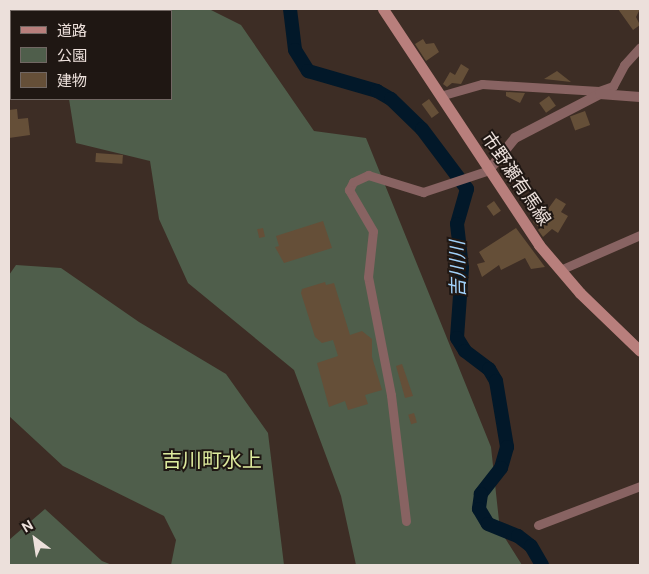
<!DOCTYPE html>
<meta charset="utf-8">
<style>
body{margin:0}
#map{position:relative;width:649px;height:574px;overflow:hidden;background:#3d2d25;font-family:"DM Sans","Noto Sans JP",sans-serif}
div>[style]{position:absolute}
.green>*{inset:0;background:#4f5e4b}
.river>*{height:14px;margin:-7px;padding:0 7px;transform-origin:7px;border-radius:7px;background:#021829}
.building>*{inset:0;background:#654f38;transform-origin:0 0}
.minor>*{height:9px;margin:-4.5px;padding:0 4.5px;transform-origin:4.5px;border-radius:4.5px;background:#886362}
.tertiary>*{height:10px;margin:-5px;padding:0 5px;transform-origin:5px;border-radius:5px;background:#886362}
.secondary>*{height:11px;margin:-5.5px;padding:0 5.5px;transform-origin:5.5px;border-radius:5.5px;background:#b87f7c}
span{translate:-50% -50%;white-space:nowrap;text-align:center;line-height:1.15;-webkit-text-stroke:4px #1f1713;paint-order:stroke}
.street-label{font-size:18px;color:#ece0db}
.water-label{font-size:19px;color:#a1d1f9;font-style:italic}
.quarter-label{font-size:20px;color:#deeb9d}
.frame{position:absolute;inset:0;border:10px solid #ece0db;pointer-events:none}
.legend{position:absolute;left:10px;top:10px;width:162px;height:90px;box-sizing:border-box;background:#1f1713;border:1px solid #716763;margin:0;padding:6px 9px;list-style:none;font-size:15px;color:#ece0db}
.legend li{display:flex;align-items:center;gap:10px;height:25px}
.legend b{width:25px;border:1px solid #716763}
.north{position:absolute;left:10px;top:514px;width:50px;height:50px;-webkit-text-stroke:4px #1f1713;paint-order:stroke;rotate:329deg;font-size:14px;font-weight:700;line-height:20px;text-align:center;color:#ece0db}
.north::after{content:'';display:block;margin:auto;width:18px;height:22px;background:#ece0db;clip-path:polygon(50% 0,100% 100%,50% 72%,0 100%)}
</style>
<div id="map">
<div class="green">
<div style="clip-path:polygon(81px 9px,209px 9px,241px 25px,314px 131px,366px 138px,491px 447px,500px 530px,522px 565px,356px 565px,341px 496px,294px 370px,188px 283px,159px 219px,150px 161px,76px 143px,69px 99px,171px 99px,171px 11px,80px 11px)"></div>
<div style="clip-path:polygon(16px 265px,61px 268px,139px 322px,226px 374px,268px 433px,284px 565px,171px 565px,176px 540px,164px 516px,63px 466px,9px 416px,9px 275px)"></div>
<div style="clip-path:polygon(45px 509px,102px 561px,112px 565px,9px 565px,9px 540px)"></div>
</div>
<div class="river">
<div style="left:290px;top:9px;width:41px;rotate:83deg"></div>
<div style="left:295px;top:50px;width:25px;rotate:58deg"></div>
<div style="left:308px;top:71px;width:72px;rotate:16.2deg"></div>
<div style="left:377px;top:91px;width:16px;rotate:30deg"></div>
<div style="left:391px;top:99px;width:43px;rotate:44.1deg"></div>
<div style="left:422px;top:129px;width:75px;rotate:53.1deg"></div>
<div style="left:467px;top:189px;width:36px;rotate:106deg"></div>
<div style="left:457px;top:224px;width:44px;rotate:83.5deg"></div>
<div style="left:462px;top:268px;width:70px;rotate:94.1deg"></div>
<div style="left:457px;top:338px;width:15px;rotate:58deg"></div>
<div style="left:465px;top:351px;width:30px;rotate:37deg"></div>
<div style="left:489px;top:369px;width:14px;rotate:60deg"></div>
<div style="left:496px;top:381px;width:67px;rotate:80.5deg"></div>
<div style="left:507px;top:447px;width:22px;rotate:106deg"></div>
<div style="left:501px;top:468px;width:33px;rotate:128deg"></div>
<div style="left:481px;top:494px;width:15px;rotate:98deg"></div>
<div style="left:479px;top:509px;width:17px;rotate:59deg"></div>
<div style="left:488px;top:524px;width:32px;rotate:22deg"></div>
<div style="left:518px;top:536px;width:16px;rotate:38deg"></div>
<div style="left:531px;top:546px;width:22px;rotate:60deg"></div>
</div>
<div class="building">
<div style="clip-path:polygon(618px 9px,640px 9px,636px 17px,640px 25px,633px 30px)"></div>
<div style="clip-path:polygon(423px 39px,426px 44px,434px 43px,439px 52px,426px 61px,415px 44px)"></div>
<div style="clip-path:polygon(461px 64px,469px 69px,461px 84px,452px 83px,447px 87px,443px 84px,450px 72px,455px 75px)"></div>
<div style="clip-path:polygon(557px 71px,571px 82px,544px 79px)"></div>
<div style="clip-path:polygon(506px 92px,525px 93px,520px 103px,506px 96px)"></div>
<div style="left:549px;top:96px;width:12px;height:12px;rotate:55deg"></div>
<div style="left:429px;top:99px;width:17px;height:9px;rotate:54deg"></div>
<div style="clip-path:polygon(17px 109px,18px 119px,28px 118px,30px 135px,9px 138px,9px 110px)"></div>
<div style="left:585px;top:111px;width:15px;height:16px;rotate:70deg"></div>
<div style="left:96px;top:153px;width:27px;height:9px;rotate:4deg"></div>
<div style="clip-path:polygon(556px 198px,566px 204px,561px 212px,568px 216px,558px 233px,552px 229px,543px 237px,538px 230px,540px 228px,533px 222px,543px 206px,548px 209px)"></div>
<div style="left:494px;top:201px;width:12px;height:9px;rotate:55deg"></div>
<div style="clip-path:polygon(323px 221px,332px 248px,284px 263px,275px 247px,279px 246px,276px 236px)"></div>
<div style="left:263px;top:228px;width:9px;height:6px;rotate:77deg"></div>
<div style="clip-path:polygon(516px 228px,545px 267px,531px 269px,525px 258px,501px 270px,499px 265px,482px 277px,477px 264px,485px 262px,479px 252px)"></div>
<div style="clip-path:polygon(325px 282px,326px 285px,334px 283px,350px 335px,362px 331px,372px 339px,372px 357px,382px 390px,365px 395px,368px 404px,348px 410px,345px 401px,329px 407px,317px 363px,338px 356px,333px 340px,322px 343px,315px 337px,301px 293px,302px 289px)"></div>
<div style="clip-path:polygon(402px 364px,413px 396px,405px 398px,396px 366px)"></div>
<div style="left:414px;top:413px;width:10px;height:6px;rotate:73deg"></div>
</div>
<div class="minor">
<div style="left:599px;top:91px;width:15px;rotate:-20deg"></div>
<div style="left:613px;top:86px;width:24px;rotate:-62deg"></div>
<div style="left:624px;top:65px;width:24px;rotate:-48deg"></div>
<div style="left:440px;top:96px;width:44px;rotate:-15.9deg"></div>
<div style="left:482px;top:84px;width:117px;rotate:3.4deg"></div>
<div style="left:599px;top:91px;width:3px;rotate:72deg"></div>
<div style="left:560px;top:270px;width:87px;rotate:-23.6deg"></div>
<div style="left:406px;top:521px;width:127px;rotate:-96.8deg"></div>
<div style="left:391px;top:395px;width:120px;rotate:-101deg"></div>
<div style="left:368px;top:277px;width:46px;rotate:-83.8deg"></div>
<div style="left:373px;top:231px;width:48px;rotate:-120.3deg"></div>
<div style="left:349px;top:190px;width:9px;rotate:-63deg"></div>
<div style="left:353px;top:182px;width:17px;rotate:-25deg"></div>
<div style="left:368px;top:175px;width:58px;rotate:17.2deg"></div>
<div style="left:423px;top:192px;width:70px;rotate:-18.4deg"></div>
<div style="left:538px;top:525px;width:109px;rotate:-20.9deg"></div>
</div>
<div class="tertiary">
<div style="left:489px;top:170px;width:41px;rotate:-50.9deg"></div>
<div style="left:515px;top:138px;width:96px;rotate:-27.4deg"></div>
<div style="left:600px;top:94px;width:40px;rotate:4.3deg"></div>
</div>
<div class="secondary">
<div style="left:383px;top:9px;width:283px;rotate:56.5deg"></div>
<div style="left:539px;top:245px;width:63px;rotate:49.5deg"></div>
<div style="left:580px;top:293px;width:83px;rotate:44deg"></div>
</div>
<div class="street-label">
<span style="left:516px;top:179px;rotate:56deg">市野瀬有馬線</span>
</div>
<div class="water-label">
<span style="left:458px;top:269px;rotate:-91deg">吉川川</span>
</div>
<div class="quarter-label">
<span style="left:212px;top:460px">吉川町水上</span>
</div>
<div class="frame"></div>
<ul class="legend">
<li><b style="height:6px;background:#b87f7c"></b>道路</li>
<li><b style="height:14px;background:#4f5e4b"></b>公園</li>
<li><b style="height:14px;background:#654f38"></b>建物</li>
</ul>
<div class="north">N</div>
</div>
